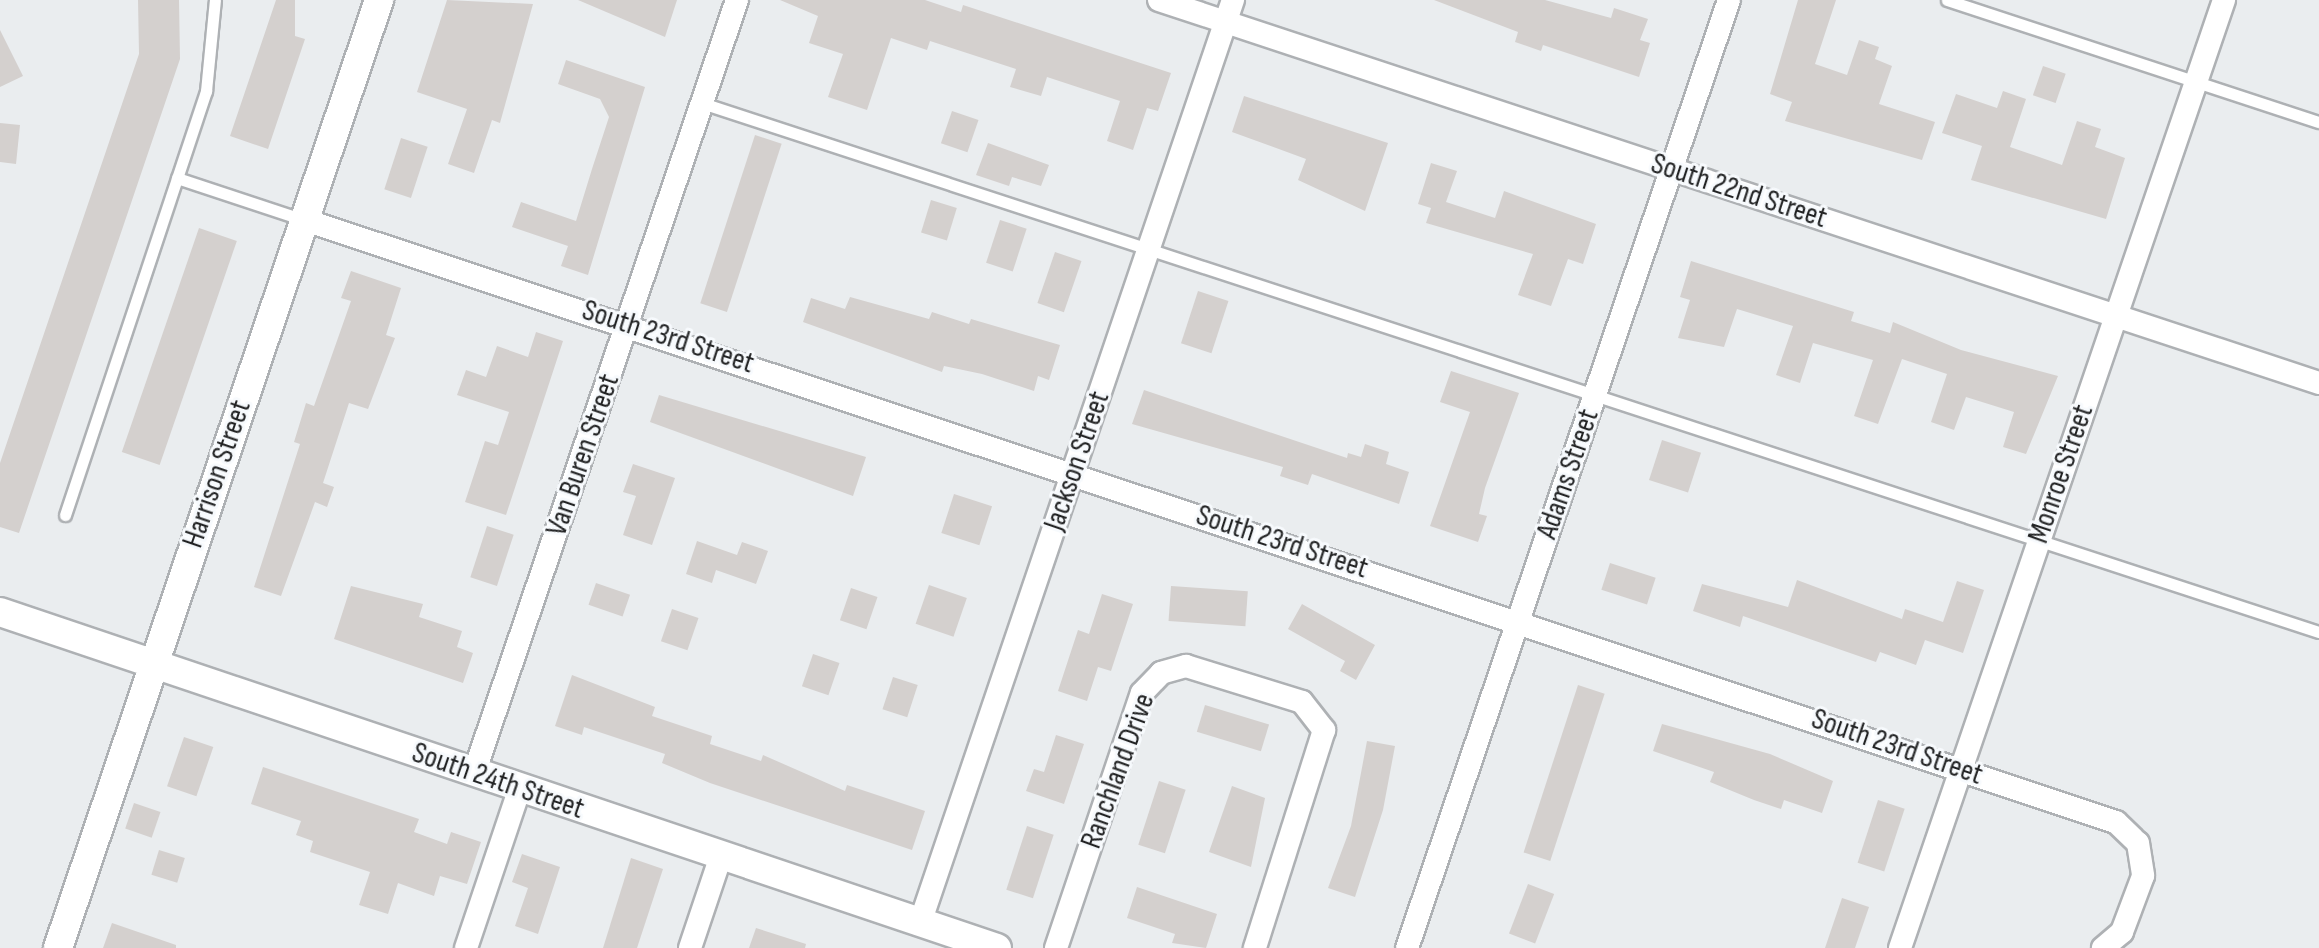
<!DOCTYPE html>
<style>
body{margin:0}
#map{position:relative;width:2319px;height:948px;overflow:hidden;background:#eaedef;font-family:"Sofia Sans Condensed",sans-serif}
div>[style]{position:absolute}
.building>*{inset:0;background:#d4d0ce;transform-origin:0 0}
.roads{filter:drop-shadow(2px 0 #aeb1b4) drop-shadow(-2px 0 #aeb1b4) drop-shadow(0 2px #aeb1b4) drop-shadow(0 -2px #aeb1b4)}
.service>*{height:11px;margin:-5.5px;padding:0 5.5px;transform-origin:5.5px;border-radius:5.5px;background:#fff}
.minor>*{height:22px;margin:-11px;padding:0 11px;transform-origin:11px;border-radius:11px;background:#fff}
.tertiary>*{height:28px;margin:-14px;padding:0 14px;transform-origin:14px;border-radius:14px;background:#fff}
span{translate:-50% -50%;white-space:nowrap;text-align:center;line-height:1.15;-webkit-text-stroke:6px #f7fafd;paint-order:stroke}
.street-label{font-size:30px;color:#222324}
</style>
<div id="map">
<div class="building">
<div style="clip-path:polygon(138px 0,179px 0,180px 59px,19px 533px,0 527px,0 463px,139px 54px)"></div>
<div style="clip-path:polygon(276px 0,295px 0,295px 36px,305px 39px,268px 149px,230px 136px)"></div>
<div style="clip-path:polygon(447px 0,533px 4px,500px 123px,492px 120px,474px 173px,448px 164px,467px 109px,417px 92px)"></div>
<div style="clip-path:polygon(578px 0,677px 0,665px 37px)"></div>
<div style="clip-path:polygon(780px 0,925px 0,961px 12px,963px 5px,1171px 73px,1158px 111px,1147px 108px,1133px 150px,1107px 141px,1120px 101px,1047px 77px,1041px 96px,1010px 87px,1016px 69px,930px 41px,927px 50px,891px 38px,867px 110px,828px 97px,843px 54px,809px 43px,818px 16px)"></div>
<div style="clip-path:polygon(1434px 0,1545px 0,1611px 18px,1614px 8px,1648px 19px,1640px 40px,1650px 43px,1639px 77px,1543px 45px,1541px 51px,1515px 42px,1518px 32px)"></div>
<div style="clip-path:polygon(1798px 0,1836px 0,1815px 64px,1847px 75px,1859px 40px,1879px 47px,1875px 59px,1892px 66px,1879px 104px,1935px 122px,1922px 160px,1785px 121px,1792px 102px,1770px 94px)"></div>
<div style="clip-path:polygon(0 30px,23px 76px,0 87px)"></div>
<div style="clip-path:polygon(566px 60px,645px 87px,588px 275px,561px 266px,568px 246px,512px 227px,521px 202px,576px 221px,592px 169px,609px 117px,600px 99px,558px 84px)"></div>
<div style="left:2043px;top:66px;width:24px;height:31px;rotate:19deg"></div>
<div style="clip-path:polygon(2003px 91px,2026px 99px,2010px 147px,2062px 165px,2077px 121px,2101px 129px,2095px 147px,2125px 158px,2106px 219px,1971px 180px,1982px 146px,1942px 133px,1956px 94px,1997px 108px)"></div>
<div style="clip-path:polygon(1244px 96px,1388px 143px,1365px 211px,1298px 180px,1306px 159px,1232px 132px)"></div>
<div style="left:952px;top:111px;width:28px;height:34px;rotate:19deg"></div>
<div style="clip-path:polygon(0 123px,20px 125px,16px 164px,0 162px)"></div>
<div style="left:755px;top:135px;width:28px;height:177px;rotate:18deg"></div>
<div style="left:401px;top:138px;width:28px;height:54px;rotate:18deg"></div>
<div style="clip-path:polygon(988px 143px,1049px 165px,1041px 186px,1012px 177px,1009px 186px,976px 175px)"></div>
<div style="clip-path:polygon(1431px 163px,1457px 171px,1446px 202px,1495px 218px,1504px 191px,1596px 224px,1583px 264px,1568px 259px,1551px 306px,1518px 295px,1533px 254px,1426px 223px,1431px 208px,1418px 204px)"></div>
<div style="left:931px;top:200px;width:27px;height:34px;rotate:17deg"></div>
<div style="left:1000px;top:220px;width:28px;height:45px;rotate:18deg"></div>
<div style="left:199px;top:228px;width:40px;height:237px;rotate:19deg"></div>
<div style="left:1055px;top:252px;width:28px;height:54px;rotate:19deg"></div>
<div style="clip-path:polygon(1691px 261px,1854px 312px,1851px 321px,1890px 333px,1893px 322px,1961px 350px,2058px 376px,2026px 454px,2003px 447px,2014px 412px,1966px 397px,1954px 430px,1931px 422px,1947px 374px,1902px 359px,1878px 424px,1854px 416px,1873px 360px,1813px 343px,1800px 383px,1776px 375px,1793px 326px,1737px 309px,1724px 347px,1678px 338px,1690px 300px,1680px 297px)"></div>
<div style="clip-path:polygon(351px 271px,401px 288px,386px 335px,395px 338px,368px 409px,349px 403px,323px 483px,334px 487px,327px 507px,315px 502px,281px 596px,254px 587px,300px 444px,294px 442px,306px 403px,314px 406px,351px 301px,341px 298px)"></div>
<div style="left:1198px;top:291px;width:32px;height:55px;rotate:18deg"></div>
<div style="clip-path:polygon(850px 297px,929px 319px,932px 312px,969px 324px,971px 319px,1060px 345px,1049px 380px,1038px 376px,1034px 391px,982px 374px,944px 366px,942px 372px,803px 322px,811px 298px,845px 309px)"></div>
<div style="clip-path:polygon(536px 332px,563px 341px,506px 515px,465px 502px,485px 441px,498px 445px,509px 412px,457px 395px,466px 370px,486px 377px,497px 346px,528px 357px)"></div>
<div style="clip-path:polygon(1451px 371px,1519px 393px,1485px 488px,1479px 514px,1487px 516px,1478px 542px,1430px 526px,1470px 412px,1440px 402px)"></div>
<div style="clip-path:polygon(1144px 390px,1347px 458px,1348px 453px,1361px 457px,1365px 444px,1389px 452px,1386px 464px,1409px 472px,1399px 504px,1312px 474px,1308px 485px,1280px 476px,1283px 467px,1132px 424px)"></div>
<div style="clip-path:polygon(659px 395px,866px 457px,853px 496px,650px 422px)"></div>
<div style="left:1662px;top:440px;width:41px;height:42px;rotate:18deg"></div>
<div style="clip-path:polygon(633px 464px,675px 478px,652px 545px,623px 535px,636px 496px,623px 492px)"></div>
<div style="left:954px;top:494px;width:40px;height:41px;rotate:18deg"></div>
<div style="left:487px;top:526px;width:28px;height:54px;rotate:18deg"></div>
<div style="clip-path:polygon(697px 541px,737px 555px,742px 542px,768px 551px,756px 584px,716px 570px,712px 583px,686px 574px)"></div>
<div style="left:1610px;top:563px;width:48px;height:28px;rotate:18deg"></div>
<div style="clip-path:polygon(1797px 580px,1902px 619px,1905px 609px,1943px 622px,1957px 581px,1984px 590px,1963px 653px,1925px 640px,1916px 665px,1880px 652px,1876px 662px,1743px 616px,1740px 627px,1693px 611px,1702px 584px,1788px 607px)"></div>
<div style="left:596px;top:583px;width:36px;height:23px;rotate:19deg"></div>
<div style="left:929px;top:585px;width:40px;height:41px;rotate:19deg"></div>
<div style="clip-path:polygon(351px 586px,423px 604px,419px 617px,462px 631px,457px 647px,473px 653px,463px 683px,334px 639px)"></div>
<div style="left:1171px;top:586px;width:77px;height:35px;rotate:4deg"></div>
<div style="left:851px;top:588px;width:28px;height:34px;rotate:19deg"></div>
<div style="clip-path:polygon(1102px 594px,1133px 604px,1111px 671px,1098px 667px,1087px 701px,1058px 691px,1078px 630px,1089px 634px)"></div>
<div style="clip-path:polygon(1302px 604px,1375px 645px,1356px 680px,1340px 671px,1345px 661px,1288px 629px)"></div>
<div style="left:672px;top:609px;width:28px;height:34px;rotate:19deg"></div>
<div style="left:813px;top:654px;width:28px;height:34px;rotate:19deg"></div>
<div style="clip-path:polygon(572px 675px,655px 707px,652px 716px,712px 736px,710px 744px,761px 761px,763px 755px,845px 791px,847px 785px,925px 811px,912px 850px,710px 783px,662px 763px,665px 754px,584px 727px,582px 735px,555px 726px)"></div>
<div style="left:893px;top:677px;width:26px;height:34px;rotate:18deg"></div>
<div style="left:1578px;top:685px;width:28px;height:176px;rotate:18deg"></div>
<div style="left:1205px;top:705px;width:67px;height:28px;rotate:17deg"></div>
<div style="clip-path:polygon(1662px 724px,1770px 754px,1833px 781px,1822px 813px,1784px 800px,1781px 809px,1754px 800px,1710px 782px,1714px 772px,1653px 751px)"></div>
<div style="clip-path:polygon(1056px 735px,1084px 744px,1064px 804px,1026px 791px,1034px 769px,1044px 772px)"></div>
<div style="left:184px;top:737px;width:31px;height:52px;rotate:19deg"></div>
<div style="clip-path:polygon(1367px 741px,1395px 746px,1383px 810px,1355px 897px,1328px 888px,1351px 826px)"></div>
<div style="clip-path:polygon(263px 767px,419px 819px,414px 832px,447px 844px,451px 832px,481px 842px,467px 884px,440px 876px,434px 896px,398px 883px,388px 914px,359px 905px,370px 872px,310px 852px,313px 841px,296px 835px,301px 821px,251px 804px)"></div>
<div style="left:1159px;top:781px;width:28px;height:67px;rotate:18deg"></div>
<div style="clip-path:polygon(1232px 786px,1265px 798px,1251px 867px,1209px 852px)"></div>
<div style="left:1878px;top:800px;width:28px;height:66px;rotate:18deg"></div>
<div style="left:134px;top:803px;width:28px;height:27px;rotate:19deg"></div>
<div style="left:1027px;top:826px;width:28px;height:67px;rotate:18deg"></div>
<div style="left:159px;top:850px;width:27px;height:26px;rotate:17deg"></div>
<div style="clip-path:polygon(522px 854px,560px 867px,538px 934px,515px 926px,528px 888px,512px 882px)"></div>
<div style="clip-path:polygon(631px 858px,663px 869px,637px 948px,603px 948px)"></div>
<div style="left:1528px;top:884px;width:28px;height:53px;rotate:21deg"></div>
<div style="clip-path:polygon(1137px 887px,1217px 914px,1206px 948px,1172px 943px,1175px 934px,1127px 918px)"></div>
<div style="clip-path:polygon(1842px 898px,1869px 907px,1855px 948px,1825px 948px)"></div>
<div style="clip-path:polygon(112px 923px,176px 945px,176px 948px,103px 948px)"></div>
<div style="clip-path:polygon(756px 928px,806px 944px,805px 948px,749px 948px)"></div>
</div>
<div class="roads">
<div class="service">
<div style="left:1947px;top:0;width:391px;rotate:18.2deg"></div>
<div style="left:702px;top:103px;width:1701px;rotate:18.12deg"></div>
<div style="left:177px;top:178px;width:134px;rotate:18.3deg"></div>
<div style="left:65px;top:515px;width:447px;rotate:-71.6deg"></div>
<div style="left:206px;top:91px;width:91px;rotate:-84.4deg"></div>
</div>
<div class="minor">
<div style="left:1159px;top:0;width:1222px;rotate:18.27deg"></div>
<div style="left:305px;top:220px;width:1908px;rotate:18.39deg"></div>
<div style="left:2116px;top:822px;width:30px;rotate:44deg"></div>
<div style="left:2138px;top:843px;width:33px;rotate:81deg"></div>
<div style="left:2143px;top:876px;width:60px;rotate:110.6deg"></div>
<div style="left:2122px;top:932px;width:25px;rotate:140deg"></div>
<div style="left:474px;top:773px;width:817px;rotate:-71.21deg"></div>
<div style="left:920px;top:923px;width:975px;rotate:-71.27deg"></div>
<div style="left:466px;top:948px;width:169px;rotate:-71.4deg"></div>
<div style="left:690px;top:948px;width:97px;rotate:-71.4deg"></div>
<div style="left:1056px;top:948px;width:269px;rotate:-71.4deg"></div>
<div style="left:1142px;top:693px;width:28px;rotate:-46deg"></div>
<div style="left:1161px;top:673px;width:26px;rotate:-16deg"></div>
<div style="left:1186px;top:666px;width:121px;rotate:17.2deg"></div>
<div style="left:1302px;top:702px;width:36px;rotate:52deg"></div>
<div style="left:1324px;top:730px;width:229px;rotate:107.6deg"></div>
<div style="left:1407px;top:948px;width:1001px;rotate:-71.24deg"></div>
<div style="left:1900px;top:948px;width:1002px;rotate:-71.13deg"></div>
</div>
<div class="tertiary">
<div style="left:0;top:612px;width:1052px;rotate:18.62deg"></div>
<div style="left:58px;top:948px;width:1001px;rotate:-71.29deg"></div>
</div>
</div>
<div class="street-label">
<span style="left:1739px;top:191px;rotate:18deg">South 22nd Street</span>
<span style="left:668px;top:337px;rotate:18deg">South 23rd Street</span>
<span style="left:583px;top:455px;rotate:-71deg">Van Buren Street</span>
<span style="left:1077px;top:461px;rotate:-71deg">Jackson Street</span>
<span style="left:217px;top:474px;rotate:-71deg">Harrison Street</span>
<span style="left:1568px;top:474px;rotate:-71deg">Adams Street</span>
<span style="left:2061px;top:474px;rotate:-71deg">Monroe Street</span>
<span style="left:1282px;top:542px;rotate:18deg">South 23rd Street</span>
<span style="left:1897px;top:747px;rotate:19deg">South 23rd Street</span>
<span style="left:1118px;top:771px;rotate:-70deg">Ranchland Drive</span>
<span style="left:498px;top:781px;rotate:19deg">South 24th Street</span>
</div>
</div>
